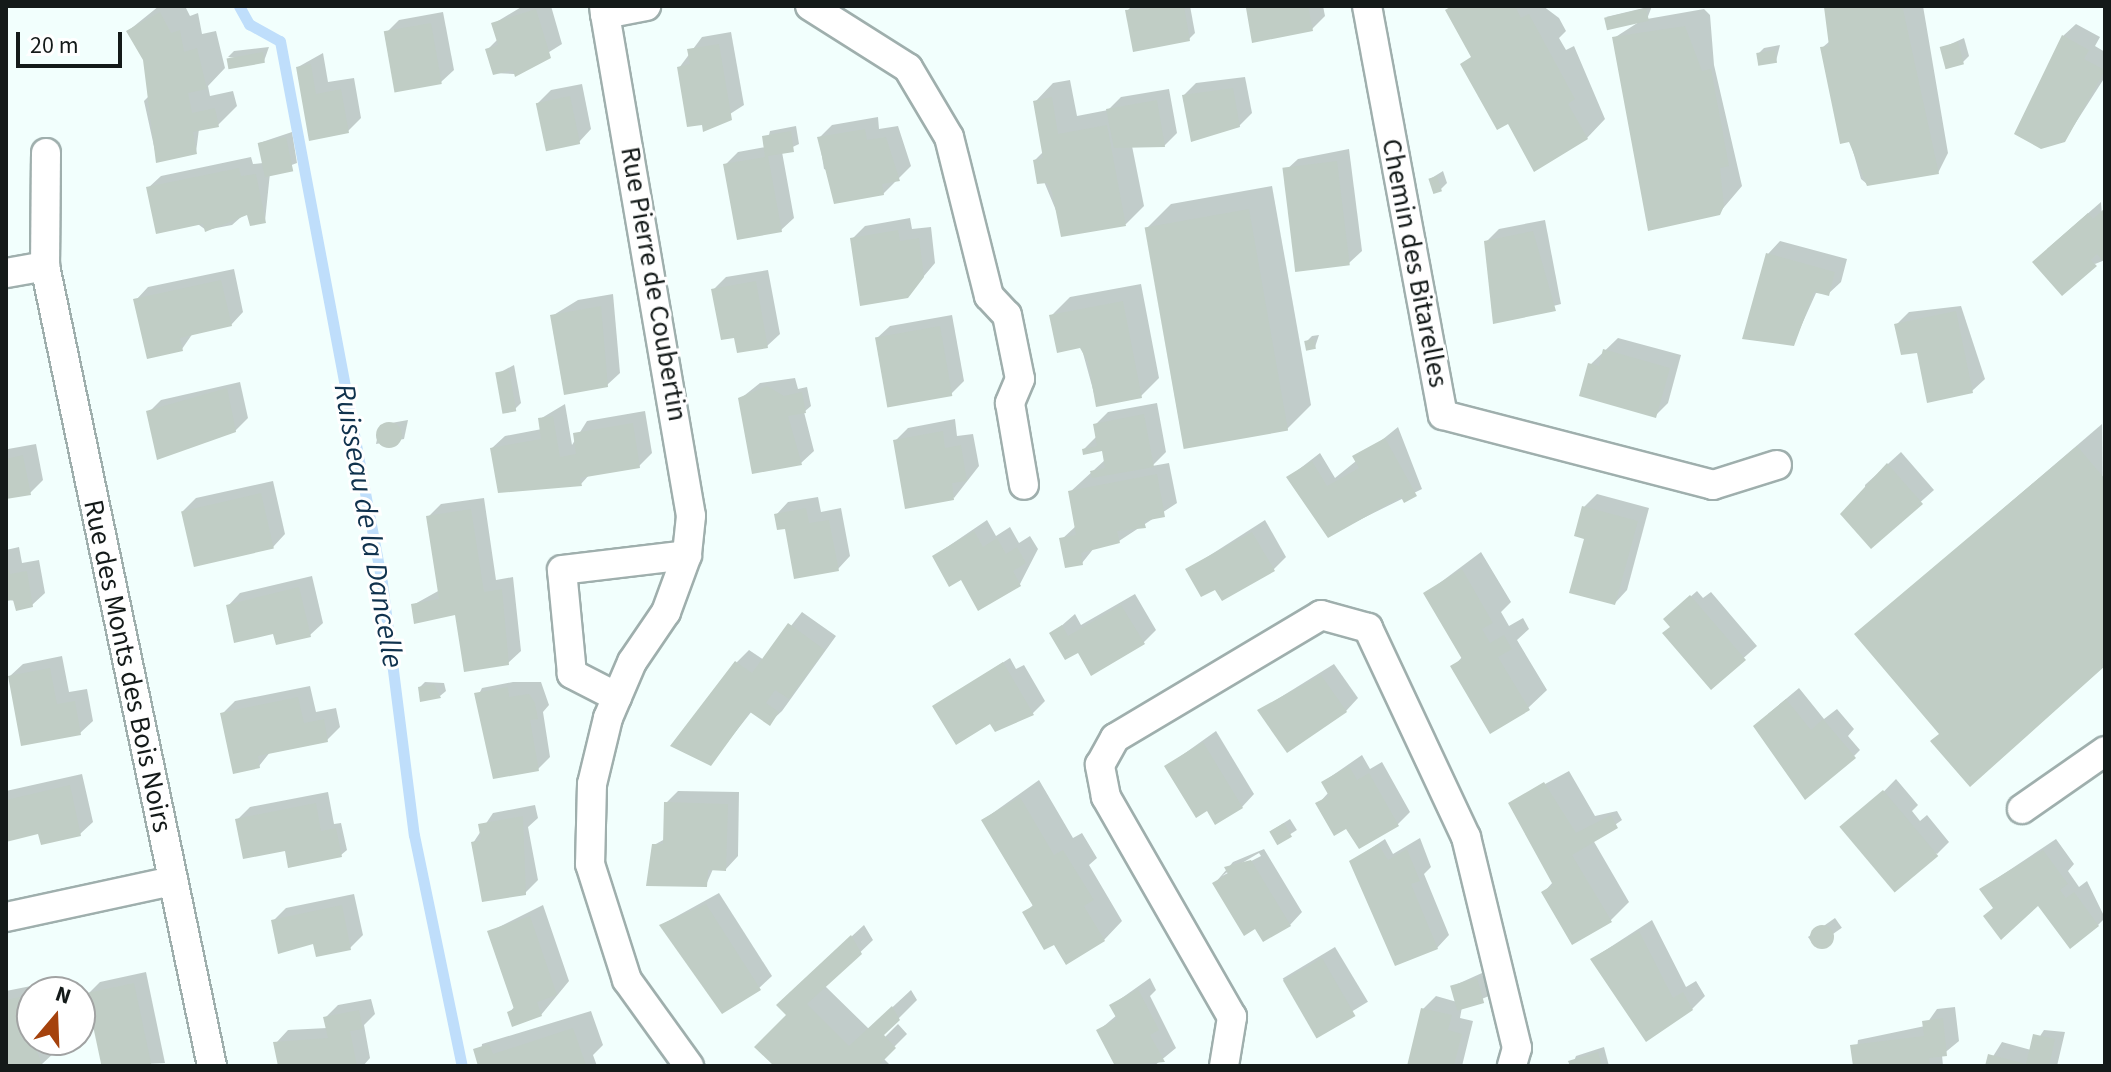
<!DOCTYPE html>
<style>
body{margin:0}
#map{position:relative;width:2111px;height:1072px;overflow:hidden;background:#f2fffd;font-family:"Source Sans 3",sans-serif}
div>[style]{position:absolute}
.shadow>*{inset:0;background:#0003;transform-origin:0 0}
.stream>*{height:11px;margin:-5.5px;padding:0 5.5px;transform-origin:5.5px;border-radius:5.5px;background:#bfdefb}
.building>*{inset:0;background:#c0cdc5;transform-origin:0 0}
.round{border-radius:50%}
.roads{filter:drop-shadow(2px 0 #9fafad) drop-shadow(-2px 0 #9fafad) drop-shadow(0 2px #9fafad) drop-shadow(0 -2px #9fafad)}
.minor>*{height:28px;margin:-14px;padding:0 14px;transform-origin:14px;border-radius:14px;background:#fff}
span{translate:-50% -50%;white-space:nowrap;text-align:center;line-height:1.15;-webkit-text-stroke:6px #fff;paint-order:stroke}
.street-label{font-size:28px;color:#141a19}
.water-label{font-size:30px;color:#10324d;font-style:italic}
.frame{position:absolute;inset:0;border:8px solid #141a19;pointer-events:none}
.north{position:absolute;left:16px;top:976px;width:80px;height:80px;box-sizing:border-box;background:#fff;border:2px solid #a1a3a3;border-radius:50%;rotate:19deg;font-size:22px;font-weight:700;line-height:32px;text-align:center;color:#141a19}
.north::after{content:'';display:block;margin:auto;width:28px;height:36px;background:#a5420d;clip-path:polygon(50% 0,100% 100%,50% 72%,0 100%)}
.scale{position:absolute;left:16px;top:32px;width:106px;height:36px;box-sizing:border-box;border:4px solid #141a19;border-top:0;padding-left:10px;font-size:24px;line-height:28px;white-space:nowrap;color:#141a19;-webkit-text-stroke:6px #fff;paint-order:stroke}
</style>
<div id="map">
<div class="shadow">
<div style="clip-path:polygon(159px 6px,185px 6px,190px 16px,198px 13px,202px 34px,216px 31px,225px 68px,208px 86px,210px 96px,233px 91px,237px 106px,218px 125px,199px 129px,196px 152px,157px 160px,144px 101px,152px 93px,147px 58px,128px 31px)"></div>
<div style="clip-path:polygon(523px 6px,551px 6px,562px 44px,514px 74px,494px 73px,487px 50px,498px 39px,493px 24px)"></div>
<div style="clip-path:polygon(1132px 6px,1190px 6px,1195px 33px,1189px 39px,1127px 11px)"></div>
<div style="clip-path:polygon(1249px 6px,1323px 6px,1325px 16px,1312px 29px)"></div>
<div style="clip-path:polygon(1452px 6px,1543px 6px,1559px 18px,1566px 31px,1559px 38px,1566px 50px,1574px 46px,1605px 119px,1587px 138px,1473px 55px)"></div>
<div style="clip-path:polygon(1652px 6px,1647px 19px,1704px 9px,1710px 15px,1714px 65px,1742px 186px,1719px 213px,1614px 38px,1642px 20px,1606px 17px)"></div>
<div style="clip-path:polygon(1827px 6px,1923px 6px,1948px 153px,1938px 173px,1867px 184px,1861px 179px,1823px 47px,1830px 41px)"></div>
<div style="clip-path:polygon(443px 12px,454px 70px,441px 82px,386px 33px,399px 20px)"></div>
<div style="clip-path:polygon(2076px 24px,2100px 37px,2095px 46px,2105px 52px,2105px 77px,2064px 141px,2063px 36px)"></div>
<div style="clip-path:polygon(731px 32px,744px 105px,705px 130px,679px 68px,702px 37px)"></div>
<div style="clip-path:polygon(1964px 38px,1969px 56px,1963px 62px,1942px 48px)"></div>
<div style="clip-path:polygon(1780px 45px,1776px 61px,1758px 54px,1764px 48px)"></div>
<div style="clip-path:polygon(269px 47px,264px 61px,228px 57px,234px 51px)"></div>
<div style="clip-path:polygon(323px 53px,328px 82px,354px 78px,361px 118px,348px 131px,311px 138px,298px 67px)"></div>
<div style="clip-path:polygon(1245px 77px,1252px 113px,1239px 126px,1184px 95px,1196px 83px)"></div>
<div style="clip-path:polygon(1070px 80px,1077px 116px,1108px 110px,1121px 97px,1169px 89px,1177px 133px,1164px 146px,1132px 146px,1144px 206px,1126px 224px,1060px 220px,1035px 160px,1044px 151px,1035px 102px,1053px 83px)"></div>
<div style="clip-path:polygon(582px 84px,591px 129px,579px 142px,538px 103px,551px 90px)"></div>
<div style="clip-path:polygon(878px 117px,879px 129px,898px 126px,911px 166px,883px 194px,824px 169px,819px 138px,832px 125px)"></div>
<div style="clip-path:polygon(796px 126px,799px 144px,782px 152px,794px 218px,781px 230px,725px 165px,738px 152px,766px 147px,770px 131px)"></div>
<div style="clip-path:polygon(292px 132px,297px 163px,270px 173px,265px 221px,249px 210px,232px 225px,206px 230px,148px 188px,161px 176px,251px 157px,253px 164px,263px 163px,259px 143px)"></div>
<div style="clip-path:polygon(1349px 149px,1362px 251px,1349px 263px,1285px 171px,1298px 159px)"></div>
<div style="clip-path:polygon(1443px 171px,1447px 183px,1441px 189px,1430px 179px)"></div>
<div style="clip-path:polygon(1272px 186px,1311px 405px,1287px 429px,1147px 228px,1171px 204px)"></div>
<div style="clip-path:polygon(2101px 202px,2105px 260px,2095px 264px,2047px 249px)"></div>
<div style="clip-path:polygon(910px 218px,912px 229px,931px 227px,935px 263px,907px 296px,852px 239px,865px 226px)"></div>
<div style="clip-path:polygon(1545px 220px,1561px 304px,1494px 321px,1487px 241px,1499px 229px)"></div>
<div style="clip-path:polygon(1780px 241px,1847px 259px,1841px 282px,1828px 294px,1816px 293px,1793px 344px,1745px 338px,1768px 254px)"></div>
<div style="clip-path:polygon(234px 269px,243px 312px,231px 325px,193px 333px,182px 349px,136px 300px,148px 287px)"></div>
<div style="clip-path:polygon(768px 270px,780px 334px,767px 346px,736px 336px,713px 290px,726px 277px)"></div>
<div style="clip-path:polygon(1141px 284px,1159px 378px,1141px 396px,1097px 404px,1081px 346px,1052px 315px,1070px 297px)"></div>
<div style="clip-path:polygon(613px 294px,620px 373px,607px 385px,552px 316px,578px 300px)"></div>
<div style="clip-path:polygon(1961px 306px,1985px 379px,1972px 391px,1897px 324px,1909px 312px)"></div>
<div style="clip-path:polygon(952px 315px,964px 381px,951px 394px,877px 338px,890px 326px)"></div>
<div style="clip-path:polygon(1319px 335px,1315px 347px,1306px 342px,1312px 336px)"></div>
<div style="clip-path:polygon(1618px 338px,1681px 355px,1668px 403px,1655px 416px,1590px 365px)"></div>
<div style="clip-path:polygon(514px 365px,521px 403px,515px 409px,497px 374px)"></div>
<div style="clip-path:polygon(795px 378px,798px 389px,807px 387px,811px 406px,804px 412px,814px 451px,801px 463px,740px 399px,760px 383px)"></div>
<div style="clip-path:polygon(240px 382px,248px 418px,235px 431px,149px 412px,161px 400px)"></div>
<div style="clip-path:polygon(1157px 403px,1166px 452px,1152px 466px,1169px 463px,1177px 503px,1119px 541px,1094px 548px,1082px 563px,1062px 539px,1076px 526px,1070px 492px,1106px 459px,1104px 449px,1084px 449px,1097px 436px,1095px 425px,1108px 412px)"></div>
<div style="clip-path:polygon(565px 404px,572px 445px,587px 421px,645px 411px,652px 453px,639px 466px,590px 474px,581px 484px,492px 448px,505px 436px,542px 429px,540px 419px)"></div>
<div style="clip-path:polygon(955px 419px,957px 436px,973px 434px,979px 466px,954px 498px,896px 440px,908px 428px)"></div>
<div style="clip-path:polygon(408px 420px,404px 439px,376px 444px,380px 425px)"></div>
<div style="clip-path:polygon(2102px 424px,2105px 663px,1941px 733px,1857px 634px)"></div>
<div style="clip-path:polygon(1398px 427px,1422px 489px,1329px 535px,1289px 477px,1320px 453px,1335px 478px)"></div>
<div style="clip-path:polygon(6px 440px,8px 449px,36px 444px,43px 480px,30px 493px,6px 497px)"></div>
<div style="clip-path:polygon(1901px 452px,1934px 490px,1871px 546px,1865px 485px)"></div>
<div style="clip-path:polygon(273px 481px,285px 534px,273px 547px,183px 511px,196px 498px)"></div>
<div style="clip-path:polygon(1597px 494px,1649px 508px,1627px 590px,1615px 603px,1586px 537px,1584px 507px)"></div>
<div style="clip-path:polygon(818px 497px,821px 512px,841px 508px,850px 556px,838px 569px,776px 515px,788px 502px)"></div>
<div style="clip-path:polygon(484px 498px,496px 580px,513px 577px,521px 651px,508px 663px,457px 613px,413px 605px,440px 590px,428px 517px,441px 504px)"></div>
<div style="clip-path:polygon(987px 520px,996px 536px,1010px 527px,1019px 543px,1030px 536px,1038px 549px,1020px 584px,961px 578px,934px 556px)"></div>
<div style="clip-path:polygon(1265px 520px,1286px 557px,1274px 569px,1216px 587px,1187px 570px)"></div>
<div style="clip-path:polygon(19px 547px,22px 563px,39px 560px,45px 593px,32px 605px,6px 599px,6px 550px)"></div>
<div style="clip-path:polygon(1481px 552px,1511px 602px,1501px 612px,1509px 626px,1523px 618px,1529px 629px,1517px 640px,1547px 690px,1528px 708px,1453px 667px,1463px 656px,1425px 594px)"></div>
<div style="clip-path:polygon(312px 576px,323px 623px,310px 635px,274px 631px,228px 606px,240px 593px)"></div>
<div style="clip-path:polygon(1697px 591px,1703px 598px,1711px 592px,1757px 646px,1711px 687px,1672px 627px,1671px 614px)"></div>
<div style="clip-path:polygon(1135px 594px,1156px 630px,1143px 643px,1079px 650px,1052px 634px,1075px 614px,1081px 625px)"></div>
<div style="clip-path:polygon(802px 612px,836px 636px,782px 711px,769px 723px,752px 711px,711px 763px,737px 662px,749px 650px,764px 660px)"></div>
<div style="clip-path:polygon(62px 656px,69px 692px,87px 689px,93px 721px,80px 733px,10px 676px,23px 664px)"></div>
<div style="clip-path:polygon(1010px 658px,1016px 669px,1024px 665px,1045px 701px,1033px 713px,990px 721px,935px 706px)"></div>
<div style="clip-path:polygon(1334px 664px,1358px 698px,1346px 711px,1260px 710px)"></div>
<div style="clip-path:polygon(425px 682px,444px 683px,446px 691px,440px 696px,420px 687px)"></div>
<div style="clip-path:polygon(513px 682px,541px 682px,549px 705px,543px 712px,550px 757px,538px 769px,477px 698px,482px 688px)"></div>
<div style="clip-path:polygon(310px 686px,316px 712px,336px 708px,340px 727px,327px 740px,271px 751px,259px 766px,222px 714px,235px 701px)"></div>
<div style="clip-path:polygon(1799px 688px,1824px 719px,1837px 709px,1854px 729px,1848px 736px,1860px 750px,1854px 756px,1768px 714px)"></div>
<div style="clip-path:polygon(1216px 731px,1254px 794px,1242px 807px,1167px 766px)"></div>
<div style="clip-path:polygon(1362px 755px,1370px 769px,1382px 762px,1410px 812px,1398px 824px,1347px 826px,1318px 804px,1329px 792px,1323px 782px)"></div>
<div style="clip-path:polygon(1569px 771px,1595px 816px,1617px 811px,1622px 820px,1593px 840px,1629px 902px,1610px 921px,1544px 892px,1553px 882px,1510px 803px)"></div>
<div style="clip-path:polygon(82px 774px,93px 822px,80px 834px,40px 831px,6px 840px,6px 791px)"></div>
<div style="clip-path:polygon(1896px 779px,1918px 805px,1912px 811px,1920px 821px,1927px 815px,1949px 842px,1937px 854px,1864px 812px)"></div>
<div style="clip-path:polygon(1039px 780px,1073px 838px,1082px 833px,1097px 858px,1089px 865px,1122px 921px,1104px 940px,1055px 941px,1025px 913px,1033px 905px,983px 820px)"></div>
<div style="clip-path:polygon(678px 791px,739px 792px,738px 856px,726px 869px,713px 869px,706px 885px,654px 845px,665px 839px,666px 803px)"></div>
<div style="clip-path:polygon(328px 792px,334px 824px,341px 823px,347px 850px,341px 855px,286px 848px,237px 820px,250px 807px)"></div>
<div style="clip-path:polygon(535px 805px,538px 818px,528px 827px,538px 880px,525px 893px,473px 843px,493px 813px)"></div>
<div style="left:1290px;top:819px;width:13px;height:21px;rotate:58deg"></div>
<div style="clip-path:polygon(1420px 838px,1431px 867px,1424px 874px,1449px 935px,1437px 948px,1352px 861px,1385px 839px,1393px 854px)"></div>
<div style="clip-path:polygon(2056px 839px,2074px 864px,2068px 871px,2079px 887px,2087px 881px,2105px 918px,2098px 925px,2039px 903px,2002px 937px,2002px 904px,1981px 889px)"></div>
<div style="clip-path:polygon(evenodd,1264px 849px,1302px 912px,1290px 925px,1256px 926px,1215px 883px,1233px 862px,1264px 849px,1259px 853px,1261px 856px,1222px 876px,1230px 870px,1259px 853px)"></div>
<div style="clip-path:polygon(719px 893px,772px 976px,759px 988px,661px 925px)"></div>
<div style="clip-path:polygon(354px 894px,363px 935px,350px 948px,315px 941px,273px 921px,286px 908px)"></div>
<div style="clip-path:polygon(543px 905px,569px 981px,541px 1015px,509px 1013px,515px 1006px,489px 932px)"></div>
<div style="left:1835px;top:918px;width:12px;height:33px;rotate:55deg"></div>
<div style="clip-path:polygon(1652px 920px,1686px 987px,1696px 981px,1705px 996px,1692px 1009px,1592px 959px)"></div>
<div style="clip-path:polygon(864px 925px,873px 940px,825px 986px,869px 1029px,911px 990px,917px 1000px,851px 1066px,780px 1066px,787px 1016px,811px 974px)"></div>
<div style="left:1335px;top:947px;width:64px;height:61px;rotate:59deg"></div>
<div style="clip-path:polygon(146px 972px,165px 1063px,103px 1066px,88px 994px,100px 982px)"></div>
<div style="clip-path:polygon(1482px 973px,1489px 996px,1462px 1007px,1460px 1018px,1473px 1021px,1462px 1066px,1409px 1066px,1423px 1009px,1436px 996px,1457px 1002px,1453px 986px)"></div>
<div style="clip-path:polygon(1150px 978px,1156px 990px,1150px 996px,1176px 1048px,1154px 1066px,1117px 1066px,1098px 1031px,1117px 1015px,1112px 1005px)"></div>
<div style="clip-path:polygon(41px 984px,43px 992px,32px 992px,32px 1040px,52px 1040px,55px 1052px,42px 1064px,6px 1066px,6px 991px)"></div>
<div style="clip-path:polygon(371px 999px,375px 1014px,364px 1025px,370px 1058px,363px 1066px,280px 1066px,276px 1043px,288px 1030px,327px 1028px,325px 1018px,338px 1005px)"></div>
<div style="clip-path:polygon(1955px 1007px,1959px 1041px,1942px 1055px,1943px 1066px,1855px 1066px,1858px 1040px,1925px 1026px,1937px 1009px)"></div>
<div style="clip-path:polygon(591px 1011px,603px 1045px,593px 1055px,597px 1066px,512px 1066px,510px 1059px,480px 1066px,482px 1044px)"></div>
<div style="clip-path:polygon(898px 1024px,907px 1034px,883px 1058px,891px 1066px,856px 1066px)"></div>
<div style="clip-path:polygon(2044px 1030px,2065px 1032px,2057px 1066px,1987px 1066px,2002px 1042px,2031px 1050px)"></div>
<div style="clip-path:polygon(1604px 1047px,1609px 1066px,1572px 1066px,1576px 1056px)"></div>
</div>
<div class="stream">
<div style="left:239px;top:6px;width:21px;rotate:61deg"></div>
<div style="left:249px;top:24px;width:35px;rotate:29deg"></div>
<div style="left:280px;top:41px;width:552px;rotate:79.34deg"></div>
<div style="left:382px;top:583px;width:254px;rotate:82.8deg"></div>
<div style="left:414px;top:835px;width:236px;rotate:78.3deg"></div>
</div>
<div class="building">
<div style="clip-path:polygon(1184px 6px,1190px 41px,1133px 52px,1125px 10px)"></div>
<div style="clip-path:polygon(1238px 6px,1308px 6px,1313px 31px,1252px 43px,1246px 8px)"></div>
<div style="clip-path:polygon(1452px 6px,1515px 6px,1521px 18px,1529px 14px,1575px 99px,1568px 104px,1588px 139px,1534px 172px,1508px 124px,1497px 130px,1460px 64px,1471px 57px,1445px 10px)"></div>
<div style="clip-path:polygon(1911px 6px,1903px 9px,1939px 174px,1867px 186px,1849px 142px,1840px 144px,1820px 47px,1829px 46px,1824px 7px)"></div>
<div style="left:1646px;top:8px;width:13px;height:43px;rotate:77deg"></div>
<div style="clip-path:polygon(536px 9px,551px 58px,515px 77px,513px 70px,493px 75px,485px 49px,498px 45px,491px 23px)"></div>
<div style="clip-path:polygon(160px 12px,171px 33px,180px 30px,184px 52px,197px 48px,207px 89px,188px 93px,192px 113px,215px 108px,219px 127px,193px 132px,197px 154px,156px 163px,143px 60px,126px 31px)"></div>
<div style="left:431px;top:23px;width:62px;height:48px;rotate:80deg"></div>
<div style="clip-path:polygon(1685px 26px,1702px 71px,1711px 69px,1729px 166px,1720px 168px,1724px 206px,1720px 215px,1648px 231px,1612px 37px)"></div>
<div style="clip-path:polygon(2062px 35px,2089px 50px,2084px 59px,2105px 70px,2065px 142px,2041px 149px,2014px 134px)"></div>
<div style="left:1958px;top:42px;width:23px;height:19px;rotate:75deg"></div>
<div style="clip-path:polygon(719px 44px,732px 120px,703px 132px,702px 125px,687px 127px,677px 67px,690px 64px,687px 49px)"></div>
<div style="left:1775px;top:50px;width:13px;height:19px;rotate:81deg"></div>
<div style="left:263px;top:52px;width:11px;height:37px;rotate:80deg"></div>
<div style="clip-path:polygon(311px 64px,316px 94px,341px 89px,349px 133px,309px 141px,296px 67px)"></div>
<div style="clip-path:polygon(1233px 88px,1240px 127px,1191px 142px,1182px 95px)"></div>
<div style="left:570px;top:96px;width:49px;height:35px;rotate:78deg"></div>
<div style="clip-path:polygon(1052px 97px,1058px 134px,1107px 125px,1126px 226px,1061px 237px,1052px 192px,1047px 183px,1037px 184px,1033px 160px,1043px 158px,1033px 101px)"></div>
<div style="clip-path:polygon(1157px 100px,1165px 147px,1114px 148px,1106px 109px)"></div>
<div style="clip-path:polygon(865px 129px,867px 140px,886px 137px,900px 181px,882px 184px,884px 195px,834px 204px,817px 137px)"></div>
<div style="clip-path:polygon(791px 131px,794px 152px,768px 156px,782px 232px,737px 240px,723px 164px,765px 157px,762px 136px)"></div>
<div style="left:286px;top:137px;width:35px;height:29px;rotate:78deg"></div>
<div style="left:1337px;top:161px;width:105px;height:55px;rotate:83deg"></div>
<div style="clip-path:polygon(239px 168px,241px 176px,256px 174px,266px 223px,250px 226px,247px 215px,205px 232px,203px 224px,156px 234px,146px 187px)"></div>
<div style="left:1437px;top:176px;width:16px;height:9px;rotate:72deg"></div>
<div style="clip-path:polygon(2105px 208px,2105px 263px,2097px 254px,2091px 260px,2097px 266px,2062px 296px,2032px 262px,2088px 213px,2093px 219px)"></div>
<div style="left:1249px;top:209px;width:225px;height:106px;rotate:80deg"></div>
<div style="clip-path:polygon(898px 230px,900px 241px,919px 238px,924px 277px,908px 298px,860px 306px,850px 238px)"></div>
<div style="clip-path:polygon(1533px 231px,1556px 311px,1493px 324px,1484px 241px)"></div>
<div style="clip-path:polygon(1766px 253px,1835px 272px,1829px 296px,1814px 292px,1794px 346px,1742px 339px)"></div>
<div style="clip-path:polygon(221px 280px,232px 326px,180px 338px,183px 351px,147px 359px,133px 299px)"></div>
<div style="clip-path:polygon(756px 281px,768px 348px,737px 353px,734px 338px,721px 340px,711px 289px)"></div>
<div style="clip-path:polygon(1123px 301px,1142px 398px,1096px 407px,1088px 362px,1080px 348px,1057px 353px,1049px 315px)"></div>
<div style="clip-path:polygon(601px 306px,608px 387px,564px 395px,550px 315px)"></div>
<div style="clip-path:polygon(1956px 311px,1973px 393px,1927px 403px,1917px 353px,1901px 355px,1894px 324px)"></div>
<div style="left:940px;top:326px;width:71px;height:66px;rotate:80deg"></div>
<div style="left:1314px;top:339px;width:10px;height:10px;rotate:79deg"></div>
<div style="clip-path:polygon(1603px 349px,1670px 368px,1656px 418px,1579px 396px,1588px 363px,1599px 366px)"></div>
<div style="left:509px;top:370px;width:42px;height:14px;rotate:80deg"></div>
<div style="clip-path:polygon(767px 386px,784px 396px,802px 392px,806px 413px,788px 416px,802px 465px,752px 474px,738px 398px)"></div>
<div style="clip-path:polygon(227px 388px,236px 432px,157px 460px,146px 411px)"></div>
<div style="clip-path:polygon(1144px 414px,1154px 467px,1092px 478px,1090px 471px,1105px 468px,1102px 451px,1083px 455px,1082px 449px,1097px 446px,1093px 424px)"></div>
<div style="clip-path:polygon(553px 416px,560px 457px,576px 454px,573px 433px,633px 423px,640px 468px,580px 478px,582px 486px,498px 493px,490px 448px,541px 439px,538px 418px)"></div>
<div class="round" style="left:376px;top:422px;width:26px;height:26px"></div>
<div style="clip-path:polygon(943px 431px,945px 448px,961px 445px,967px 481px,952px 483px,954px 500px,905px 509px,893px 440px)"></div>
<div style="clip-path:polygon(1385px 438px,1417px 496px,1404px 503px,1401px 497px,1328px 538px,1286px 477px,1312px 461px,1327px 486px,1359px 468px,1352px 456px)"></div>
<div style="clip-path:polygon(2077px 446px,2105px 479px,2105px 666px,1970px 787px,1930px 741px,1939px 734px,1854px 634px)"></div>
<div style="clip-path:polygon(23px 455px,31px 495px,6px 499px,6px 459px)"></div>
<div style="clip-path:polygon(1887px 463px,1923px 504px,1871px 549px,1840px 514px)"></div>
<div style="clip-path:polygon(1157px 474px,1165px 517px,1144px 521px,1146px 528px,1117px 531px,1120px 543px,1081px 553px,1083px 565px,1065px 568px,1059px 538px,1076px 535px,1068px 491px)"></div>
<div style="left:261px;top:493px;width:57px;height:82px;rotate:77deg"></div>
<div style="clip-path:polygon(1582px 506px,1638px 521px,1615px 605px,1569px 593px,1584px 539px,1574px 536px)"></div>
<div style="clip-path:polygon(806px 508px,809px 523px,829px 520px,839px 571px,794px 579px,785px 529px,777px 530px,774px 514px)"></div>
<div style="clip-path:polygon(471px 509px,484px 592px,502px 589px,509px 665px,464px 672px,455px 615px,414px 624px,411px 604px,439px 599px,426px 516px)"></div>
<div style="clip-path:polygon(974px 531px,983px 547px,997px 538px,1006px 554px,1017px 547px,1026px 563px,1013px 571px,1021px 586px,978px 611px,961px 580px,949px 587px,932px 556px)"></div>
<div style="clip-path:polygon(1252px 532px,1275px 571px,1222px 601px,1215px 590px,1201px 597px,1185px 569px)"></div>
<div style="clip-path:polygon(6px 562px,10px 574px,27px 571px,33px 607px,16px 611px,13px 600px,6px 601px)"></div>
<div style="clip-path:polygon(1462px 569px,1493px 623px,1482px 629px,1490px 643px,1504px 635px,1512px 649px,1498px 657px,1530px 710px,1490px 734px,1450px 666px,1462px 659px,1423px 593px)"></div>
<div style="clip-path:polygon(299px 587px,311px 637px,276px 645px,273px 634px,234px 643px,226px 605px)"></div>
<div style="clip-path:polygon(1690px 595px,1746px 660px,1711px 690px,1662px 633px,1670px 627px,1663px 619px)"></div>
<div style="clip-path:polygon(1121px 605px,1145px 644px,1091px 676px,1078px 653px,1065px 660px,1049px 633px,1062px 625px,1068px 636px)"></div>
<div style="clip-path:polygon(788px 623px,825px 650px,789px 699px,775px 690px,766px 703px,779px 712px,770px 726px,750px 712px,711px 766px,670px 746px,735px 661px,752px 673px)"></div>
<div style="clip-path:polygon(1003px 662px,1034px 715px,995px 732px,990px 724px,956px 745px,932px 706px)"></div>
<div style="clip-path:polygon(50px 668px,57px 704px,75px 701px,81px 735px,21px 746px,8px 676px)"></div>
<div style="clip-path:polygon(1321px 675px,1347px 712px,1287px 753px,1257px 710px)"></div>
<div style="clip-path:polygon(434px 684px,441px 698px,420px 702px,418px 687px)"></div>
<div style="clip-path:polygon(508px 687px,509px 697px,529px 694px,535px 703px,538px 719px,530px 720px,539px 771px,493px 779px,474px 693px)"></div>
<div style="clip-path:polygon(298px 697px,304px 723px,324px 719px,328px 742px,258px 756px,260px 768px,233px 774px,220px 713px)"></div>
<div style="clip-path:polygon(1786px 699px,1811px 730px,1823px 719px,1856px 758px,1805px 800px,1753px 726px)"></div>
<div style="clip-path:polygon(1203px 742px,1243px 808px,1215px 825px,1207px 811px,1196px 818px,1164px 766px)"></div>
<div style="clip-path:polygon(1349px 766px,1357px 780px,1369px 773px,1399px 826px,1359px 849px,1346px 829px,1334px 836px,1315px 803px,1329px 796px,1321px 782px)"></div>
<div style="clip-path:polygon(1544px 782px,1576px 833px,1611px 815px,1618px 828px,1572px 855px,1612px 922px,1572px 945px,1541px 892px,1553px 885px,1508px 803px)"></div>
<div style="clip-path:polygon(70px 785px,81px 836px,41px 845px,38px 834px,6px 842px,6px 800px)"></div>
<div style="left:1883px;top:790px;width:86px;height:57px;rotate:50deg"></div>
<div style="clip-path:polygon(1020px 797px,1054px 855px,1063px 850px,1094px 900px,1084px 906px,1105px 941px,1066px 965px,1054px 945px,1044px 950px,1022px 912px,1033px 906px,981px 820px)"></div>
<div style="clip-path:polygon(664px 802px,728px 804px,726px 871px,708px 870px,707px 887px,646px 886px,652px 844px,663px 844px)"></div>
<div style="clip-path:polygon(316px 803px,321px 831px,336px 828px,342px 857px,288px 868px,285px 851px,243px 859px,235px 819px)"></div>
<div style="clip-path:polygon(523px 816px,526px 895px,482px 902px,471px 842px,481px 840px,478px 824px)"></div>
<div style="left:1284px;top:823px;width:16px;height:17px;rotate:60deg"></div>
<div style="clip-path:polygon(1378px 844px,1388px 860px,1407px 849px,1420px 881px,1411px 884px,1438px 949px,1395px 966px,1349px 861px)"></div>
<div style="clip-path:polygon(2043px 850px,2068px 884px,2060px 890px,2066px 898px,2074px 892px,2099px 926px,2070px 949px,2038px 906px,2001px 940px,1983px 916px,1993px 908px,1979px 889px)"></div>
<div style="clip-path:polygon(1251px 860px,1291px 926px,1263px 942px,1255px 929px,1244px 936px,1212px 883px,1228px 874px,1224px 867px)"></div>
<div style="clip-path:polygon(706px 904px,761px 990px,722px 1014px,659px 925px)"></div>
<div style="clip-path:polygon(342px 905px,351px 950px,316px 957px,313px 944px,278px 954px,271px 920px)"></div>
<div style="clip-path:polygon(530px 916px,557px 995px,537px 1002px,542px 1016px,512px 1027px,507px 1012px,514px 1009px,487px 931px)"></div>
<div class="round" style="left:1810px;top:925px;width:24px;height:24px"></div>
<div style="clip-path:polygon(1639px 931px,1673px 998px,1683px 992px,1693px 1010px,1646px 1042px,1590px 959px)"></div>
<div style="clip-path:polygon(851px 935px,862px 954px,807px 1004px,849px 1046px,892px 1006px,900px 1020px,884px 1035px,896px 1048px,878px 1066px,774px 1066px,754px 1047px,786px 1015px,776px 1005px)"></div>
<div style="left:1322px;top:958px;width:67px;height:45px;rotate:60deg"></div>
<div style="left:1477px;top:978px;width:26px;height:28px;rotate:74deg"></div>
<div style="left:134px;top:983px;width:85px;height:49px;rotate:78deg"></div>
<div style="clip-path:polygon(1138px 989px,1159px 1030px,1150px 1035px,1165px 1062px,1115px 1066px,1096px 1030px,1117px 1019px,1109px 1005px)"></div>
<div style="clip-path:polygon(29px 995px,32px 1040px,43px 1066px,6px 1066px,6px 1000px)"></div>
<div style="clip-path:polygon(1421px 1008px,1452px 1015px,1448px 1030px,1462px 1034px,1454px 1066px,1407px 1066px)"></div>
<div style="clip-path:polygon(359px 1010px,363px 1029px,350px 1031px,357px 1066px,278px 1066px,273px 1042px,328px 1038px,323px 1017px)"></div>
<div style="clip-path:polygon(1943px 1018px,1947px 1056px,1929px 1058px,1930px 1066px,1853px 1066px,1850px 1045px,1924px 1036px,1922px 1021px)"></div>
<div style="clip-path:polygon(573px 1028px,586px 1065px,478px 1066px,473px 1049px,489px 1044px,493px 1054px)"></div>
<div style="clip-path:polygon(2033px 1034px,2055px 1039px,2049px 1066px,1985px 1066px,1988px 1054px,2026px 1064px)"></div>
<div style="clip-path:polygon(1598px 1052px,1602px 1066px,1570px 1066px,1568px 1061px)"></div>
</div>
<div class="roads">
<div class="minor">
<div style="left:604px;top:6px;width:8px;rotate:83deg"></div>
<div style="left:605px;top:14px;width:42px;rotate:-11deg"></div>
<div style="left:810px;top:6px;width:116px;rotate:32.3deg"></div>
<div style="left:908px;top:68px;width:80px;rotate:59.3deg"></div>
<div style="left:949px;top:137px;width:164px;rotate:75.9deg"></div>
<div style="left:989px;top:296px;width:26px;rotate:47deg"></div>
<div style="left:1007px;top:315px;width:65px;rotate:78.5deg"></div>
<div style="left:1020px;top:379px;width:26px;rotate:113deg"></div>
<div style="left:1010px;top:403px;width:83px;rotate:80.3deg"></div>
<div style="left:1367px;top:6px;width:416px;rotate:79.5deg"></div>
<div style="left:1443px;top:415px;width:279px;rotate:14.5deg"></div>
<div style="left:1713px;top:485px;width:67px;rotate:-17.4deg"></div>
<div style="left:605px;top:14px;width:509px;rotate:80.28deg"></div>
<div style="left:691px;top:516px;width:39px;rotate:96deg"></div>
<div style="left:687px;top:555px;width:61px;rotate:110.2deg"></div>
<div style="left:666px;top:612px;width:60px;rotate:124.2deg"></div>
<div style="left:632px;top:662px;width:61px;rotate:113.2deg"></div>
<div style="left:608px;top:718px;width:68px;rotate:103.6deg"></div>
<div style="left:592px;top:784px;width:80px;rotate:91.4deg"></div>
<div style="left:590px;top:864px;width:122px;rotate:72.3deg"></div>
<div style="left:627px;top:980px;width:106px;rotate:54.2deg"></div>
<div style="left:46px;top:153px;width:113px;rotate:90.5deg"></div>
<div style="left:45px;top:266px;width:817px;rotate:78.21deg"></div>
<div style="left:6px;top:273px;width:40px;rotate:-10deg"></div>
<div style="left:617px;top:697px;width:51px;rotate:-152.9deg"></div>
<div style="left:572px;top:674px;width:104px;rotate:-95.5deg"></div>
<div style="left:562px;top:570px;width:126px;rotate:-6.8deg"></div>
<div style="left:2022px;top:809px;width:101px;rotate:-34.9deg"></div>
<div style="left:6px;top:917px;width:171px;rotate:-12.2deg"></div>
<div style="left:1224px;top:1066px;width:50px;rotate:-80.7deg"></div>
<div style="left:1232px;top:1017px;width:254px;rotate:-119.8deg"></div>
<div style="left:1106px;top:797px;width:33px;rotate:-101deg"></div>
<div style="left:1100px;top:765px;width:31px;rotate:-61deg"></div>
<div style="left:1115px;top:738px;width:240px;rotate:-30.8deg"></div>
<div style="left:1321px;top:615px;width:49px;rotate:15.5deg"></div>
<div style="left:1368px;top:628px;width:231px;rotate:64.9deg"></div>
<div style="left:1466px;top:837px;width:217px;rotate:76.4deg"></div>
<div style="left:1517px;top:1048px;width:19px;rotate:106deg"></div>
</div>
</div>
<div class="street-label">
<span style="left:1415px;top:263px;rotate:79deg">Chemin des Bitarelles</span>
<span style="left:654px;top:284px;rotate:80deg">Rue Pierre de Coubertin</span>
<span style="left:128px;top:666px;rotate:78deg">Rue des Monts des Bois Noirs</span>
</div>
<div class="water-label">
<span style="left:368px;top:526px;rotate:80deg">Ruisseau de la Dancelle</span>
</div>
<div class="frame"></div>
<div class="north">N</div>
<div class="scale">20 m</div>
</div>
